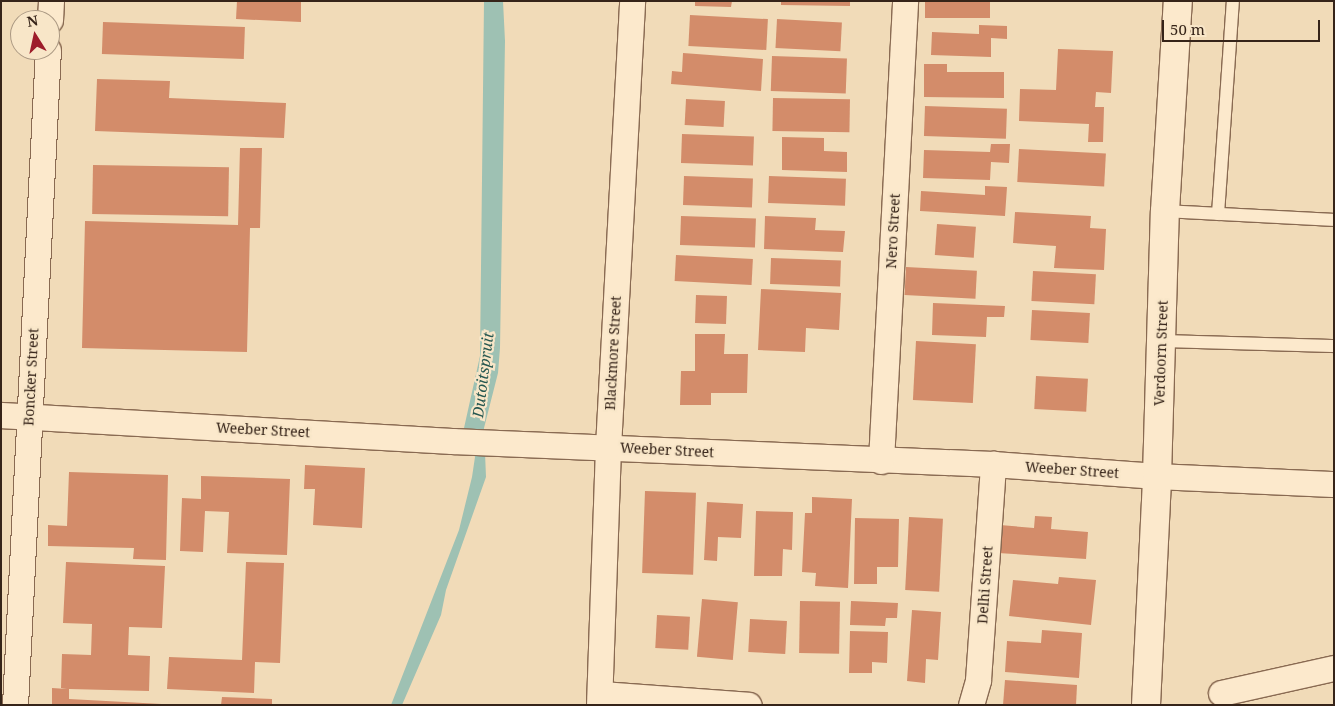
<!DOCTYPE html>
<style>
body{margin:0}
#map{position:relative;width:1335px;height:706px;overflow:hidden;background:#f1dbb8;font-family:"Noto Serif",serif}
div>[style]{position:absolute}
.water>*{inset:0;background:#9ec1b3}
.building>*{inset:0;background:#d38c6a;transform-origin:0 0}
.roads{filter:drop-shadow(1px 0 #896a52) drop-shadow(-1px 0 #896a52) drop-shadow(0 1px #896a52) drop-shadow(0 -1px #896a52)}
.service>*{height:12px;margin:-6px;padding:0 6px;transform-origin:6px;border-radius:6px;background:#fce9cc}
.minor>*{height:25px;margin:-12.5px;padding:0 12.5px;transform-origin:12.5px;border-radius:12.5px;background:#fce9cc}
.tertiary>*{height:28px;margin:-14px;padding:0 14px;transform-origin:14px;border-radius:14px;background:#fce9cc}
span{translate:-50% -50%;white-space:nowrap;text-align:center;line-height:1.15;-webkit-text-stroke:4.5px #f8e6c8;paint-order:stroke}
.street-label{font-size:14px;color:#362419}
.water-label{font-size:15px;color:#265750;font-style:italic}
.frame{position:absolute;inset:0;border:2px solid #362419;pointer-events:none}
.north{position:absolute;left:10px;top:10px;width:50px;height:50px;box-sizing:border-box;background:#f8e6c8;border:1px solid #aa9882;border-radius:50%;rotate:350deg;font-size:14px;font-weight:700;line-height:20px;text-align:center;color:#362419}
.north::after{content:'';display:block;margin:auto;width:18px;height:22px;background:#9d1d2a;clip-path:polygon(50% 0,100% 100%,50% 72%,0 100%)}
.scale{position:absolute;left:1162px;top:20px;width:158px;height:22px;box-sizing:border-box;border:2px solid #362419;border-top:0;padding-left:6px;font-size:15px;line-height:18px;white-space:nowrap;color:#362419;-webkit-text-stroke:4px #f8e6c8;paint-order:stroke}
</style>
<div id="map">
<div class="water">
<div style="clip-path:polygon(484px 1px,503px 1px,505px 41px,500px 348px,498px 373px,484px 428px,486px 477px,446px 590px,441px 615px,402px 705px,391px 705px,459px 530px,472px 477px,475px 457px,464px 428px,480px 356px)"></div>
</div>
<div class="building">
<div style="clip-path:polygon(237px 1px,301px 1px,301px 22px,236px 19px)"></div>
<div style="clip-path:polygon(695px 1px,732px 1px,731px 7px,695px 6px)"></div>
<div style="clip-path:polygon(781px 1px,850px 1px,850px 6px,781px 5px)"></div>
<div style="left:925px;top:1px;width:65px;height:17px"></div>
<div style="left:690px;top:15px;width:78px;height:31px;rotate:3deg"></div>
<div style="left:777px;top:19px;width:65px;height:29px;rotate:3deg"></div>
<div style="left:103px;top:22px;width:142px;height:32px;rotate:2deg"></div>
<div style="clip-path:polygon(979px 25px,1007px 26px,1007px 39px,991px 38px,991px 57px,931px 55px,932px 32px,979px 34px)"></div>
<div style="clip-path:polygon(1058px 49px,1113px 51px,1111px 93px,1096px 92px,1095px 107px,1104px 107px,1103px 142px,1088px 142px,1089px 124px,1019px 121px,1020px 89px,1056px 90px)"></div>
<div style="clip-path:polygon(683px 53px,763px 59px,761px 91px,671px 84px,672px 71px,682px 72px)"></div>
<div style="left:772px;top:56px;width:75px;height:35px;rotate:2deg"></div>
<div style="clip-path:polygon(924px 64px,947px 64px,947px 72px,1004px 72px,1004px 98px,924px 97px)"></div>
<div style="clip-path:polygon(97px 79px,170px 81px,169px 98px,286px 103px,284px 138px,95px 131px)"></div>
<div style="left:773px;top:98px;width:77px;height:33px;rotate:1deg"></div>
<div style="left:686px;top:99px;width:39px;height:26px;rotate:3deg"></div>
<div style="left:925px;top:106px;width:82px;height:30px;rotate:2deg"></div>
<div style="left:682px;top:134px;width:72px;height:29px;rotate:2deg"></div>
<div style="clip-path:polygon(782px 137px,824px 138px,824px 151px,847px 152px,847px 172px,782px 170px)"></div>
<div style="clip-path:polygon(991px 144px,1010px 144px,1009px 163px,991px 162px,990px 180px,923px 178px,924px 150px,990px 152px)"></div>
<div style="clip-path:polygon(240px 148px,262px 148px,260px 228px,250px 228px,247px 352px,82px 348px,85px 221px,238px 225px)"></div>
<div style="left:1019px;top:149px;width:87px;height:33px;rotate:3deg"></div>
<div style="left:93px;top:165px;width:136px;height:49px;rotate:1deg"></div>
<div style="left:684px;top:176px;width:69px;height:29px;rotate:2deg"></div>
<div style="left:769px;top:176px;width:77px;height:27px;rotate:2deg"></div>
<div style="clip-path:polygon(985px 186px,1007px 187px,1005px 216px,920px 211px,921px 191px,985px 195px)"></div>
<div style="clip-path:polygon(1015px 212px,1091px 216px,1090px 228px,1106px 229px,1104px 270px,1054px 268px,1056px 246px,1013px 243px)"></div>
<div style="left:681px;top:216px;width:75px;height:29px;rotate:2deg"></div>
<div style="clip-path:polygon(765px 216px,816px 218px,815px 230px,845px 231px,843px 252px,764px 249px)"></div>
<div style="left:937px;top:224px;width:39px;height:31px;rotate:4deg"></div>
<div style="left:676px;top:255px;width:77px;height:26px;rotate:3deg"></div>
<div style="left:771px;top:258px;width:70px;height:26px;rotate:2deg"></div>
<div style="left:906px;top:267px;width:71px;height:28px;rotate:3deg"></div>
<div style="left:1033px;top:271px;width:63px;height:30px;rotate:3deg"></div>
<div style="clip-path:polygon(761px 289px,841px 293px,839px 330px,806px 328px,805px 352px,758px 350px)"></div>
<div style="left:696px;top:295px;width:31px;height:28px;rotate:2deg"></div>
<div style="clip-path:polygon(933px 303px,1005px 306px,1004px 317px,987px 317px,986px 337px,932px 335px)"></div>
<div style="left:1032px;top:310px;width:58px;height:30px;rotate:3deg"></div>
<div style="clip-path:polygon(695px 334px,725px 334px,724px 354px,748px 354px,747px 393px,711px 393px,711px 405px,680px 405px,681px 371px,695px 371px)"></div>
<div style="left:916px;top:341px;width:60px;height:59px;rotate:3deg"></div>
<div style="left:1036px;top:376px;width:52px;height:33px;rotate:3deg"></div>
<div style="clip-path:polygon(305px 465px,365px 468px,362px 528px,313px 525px,315px 489px,304px 489px)"></div>
<div style="clip-path:polygon(69px 472px,168px 475px,166px 560px,133px 559px,134px 548px,48px 546px,48px 525px,67px 526px)"></div>
<div style="clip-path:polygon(201px 476px,290px 479px,287px 555px,227px 553px,229px 512px,205px 511px,203px 552px,180px 551px,182px 498px,201px 499px)"></div>
<div style="left:645px;top:491px;width:51px;height:82px;rotate:2deg"></div>
<div style="clip-path:polygon(812px 497px,852px 499px,848px 588px,815px 586px,816px 573px,802px 572px,805px 513px,812px 513px)"></div>
<div style="clip-path:polygon(707px 502px,743px 504px,741px 538px,718px 537px,717px 561px,704px 560px)"></div>
<div style="clip-path:polygon(756px 511px,793px 512px,792px 550px,783px 549px,782px 576px,754px 576px)"></div>
<div style="clip-path:polygon(1035px 516px,1052px 517px,1051px 529px,1088px 532px,1086px 559px,998px 553px,1000px 525px,1034px 528px)"></div>
<div style="left:909px;top:517px;width:34px;height:73px;rotate:3deg"></div>
<div style="clip-path:polygon(855px 518px,899px 519px,898px 567px,877px 567px,877px 584px,854px 584px)"></div>
<div style="clip-path:polygon(66px 562px,165px 566px,162px 628px,129px 627px,128px 655px,150px 656px,149px 691px,69px 689px,69px 699px,180px 705px,52px 705px,52px 688px,67px 689px,61px 688px,62px 654px,91px 655px,92px 624px,63px 623px)"></div>
<div style="clip-path:polygon(246px 562px,284px 563px,280px 663px,255px 662px,254px 693px,167px 689px,169px 657px,242px 660px)"></div>
<div style="clip-path:polygon(1059px 577px,1096px 580px,1091px 625px,1009px 616px,1013px 580px,1058px 584px)"></div>
<div style="left:702px;top:599px;width:36px;height:58px;rotate:5deg"></div>
<div style="left:800px;top:601px;width:40px;height:52px;rotate:1deg"></div>
<div style="clip-path:polygon(851px 601px,898px 603px,897px 618px,886px 618px,885px 626px,850px 625px)"></div>
<div style="clip-path:polygon(912px 610px,941px 612px,938px 660px,926px 659px,925px 683px,907px 681px)"></div>
<div style="left:657px;top:615px;width:33px;height:33px;rotate:3deg"></div>
<div style="left:750px;top:619px;width:37px;height:33px;rotate:3deg"></div>
<div style="clip-path:polygon(1042px 630px,1082px 633px,1079px 678px,1005px 672px,1007px 641px,1041px 643px)"></div>
<div style="clip-path:polygon(850px 631px,888px 632px,887px 663px,872px 662px,872px 673px,849px 673px)"></div>
<div style="clip-path:polygon(1005px 680px,1077px 685px,1076px 705px,1003px 705px)"></div>
<div style="clip-path:polygon(222px 697px,272px 699px,272px 705px,221px 705px)"></div>
</div>
<div class="roads">
<div class="service">
<div style="left:1165px;top:211px;width:169px;rotate:3deg"></div>
<div style="left:1218px;top:214px;width:214px;rotate:-86deg"></div>
<div style="left:1161px;top:341px;width:173px;rotate:1.7deg"></div>
</div>
<div class="minor">
<div style="left:50px;top:20px;width:19px;rotate:-87deg"></div>
<div style="left:1px;top:415px;width:452px;rotate:3.3deg"></div>
<div style="left:452px;top:441px;width:541px;rotate:2.43deg"></div>
<div style="left:993px;top:464px;width:164px;rotate:4.2deg"></div>
<div style="left:1157px;top:476px;width:177px;rotate:2.6deg"></div>
<div style="left:881px;top:461px;width:461px;rotate:-87deg"></div>
<div style="left:1221px;top:693px;width:116px;rotate:-12.5deg"></div>
<div style="left:600px;top:694px;width:149px;rotate:4.2deg"></div>
<div style="left:15px;top:705px;width:656px;rotate:-87.12deg"></div>
<div style="left:599px;top:705px;width:258px;rotate:-88deg"></div>
<div style="left:608px;top:447px;width:447px;rotate:-86.9deg"></div>
<div style="left:971px;top:705px;width:26px;rotate:-74deg"></div>
<div style="left:978px;top:680px;width:217px;rotate:-86deg"></div>
</div>
<div class="tertiary">
<div style="left:1146px;top:705px;width:229px;rotate:-87.2deg"></div>
<div style="left:1157px;top:476px;width:265px;rotate:-88.3deg"></div>
<div style="left:1165px;top:211px;width:210px;rotate:-86.5deg"></div>
</div>
</div>
<div class="street-label">
<span style="left:893px;top:231px;rotate:-87deg">Nero Street</span>
<span style="left:613px;top:353px;rotate:-87deg">Blackmore Street</span>
<span style="left:1161px;top:353px;rotate:-88deg">Verdoorn Street</span>
<span style="left:31px;top:377px;rotate:-87deg">Boncker Street</span>
<span style="left:263px;top:430px;rotate:3deg">Weeber Street</span>
<span style="left:667px;top:450px;rotate:3deg">Weeber Street</span>
<span style="left:1072px;top:470px;rotate:4deg">Weeber Street</span>
<span style="left:985px;top:585px;rotate:-86deg">Delhi Street</span>
</div>
<div class="water-label">
<span style="left:483px;top:375px;rotate:-83deg">Dutoitspruit</span>
</div>
<div class="frame"></div>
<div class="north">N</div>
<div class="scale">50 m</div>
</div>
